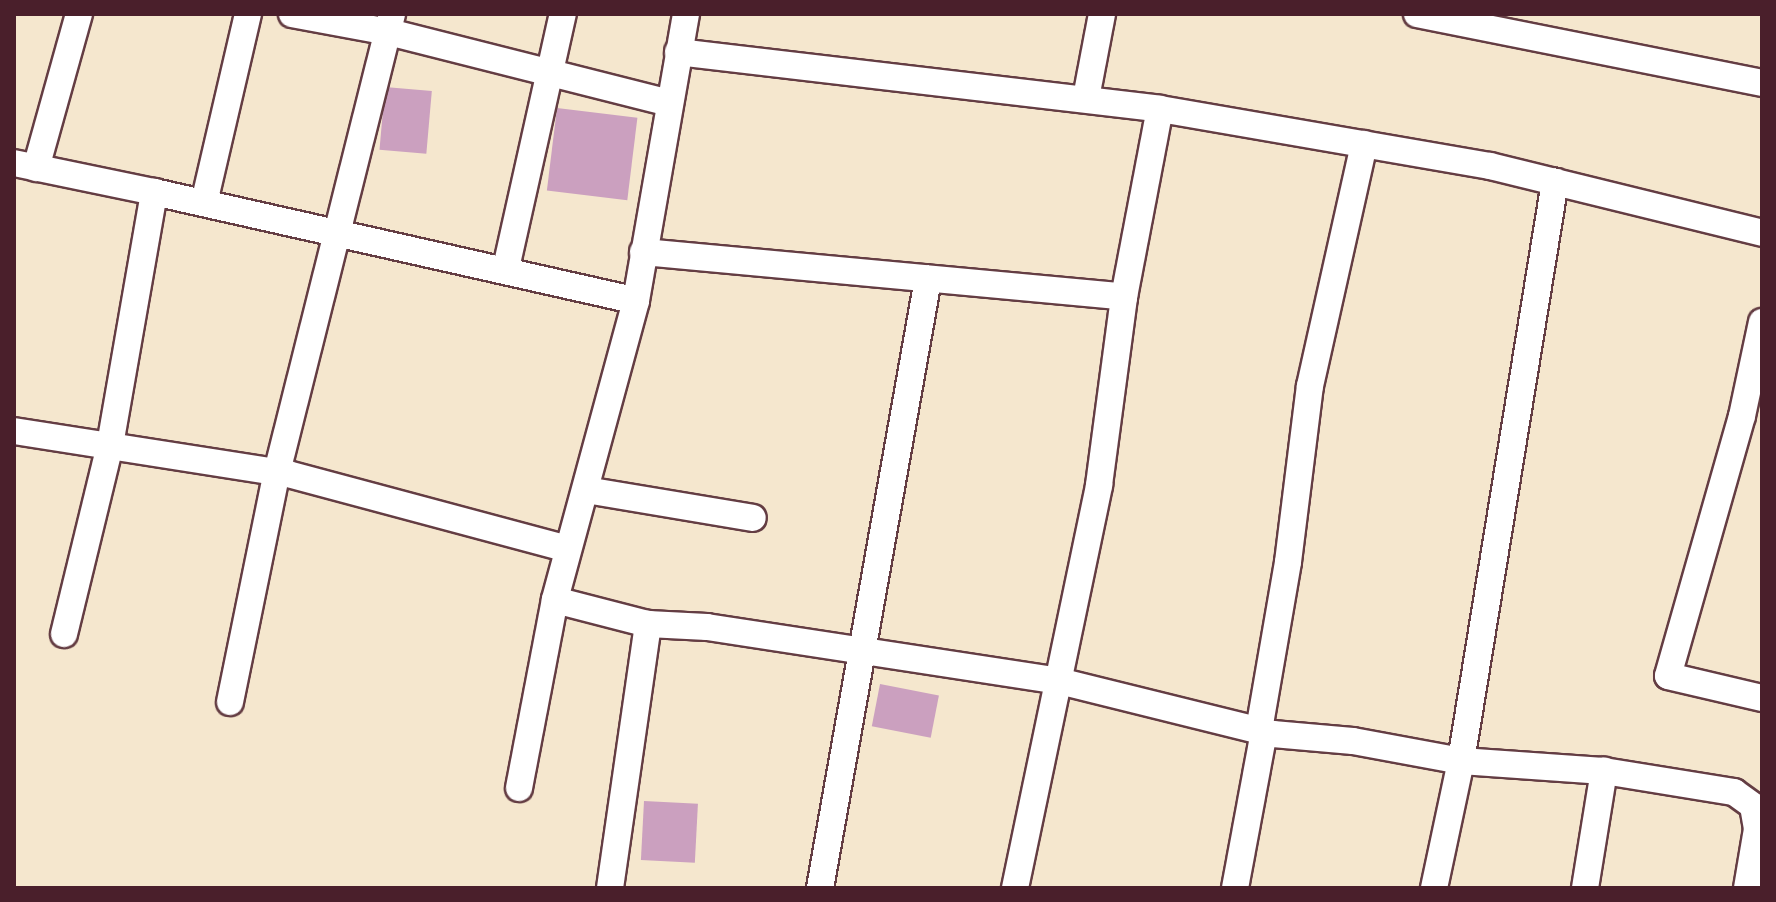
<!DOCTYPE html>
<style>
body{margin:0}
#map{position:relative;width:1776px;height:902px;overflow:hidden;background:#f5e7ce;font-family:"Comic Neue",sans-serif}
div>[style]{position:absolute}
.building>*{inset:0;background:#cba0bf;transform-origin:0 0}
.roads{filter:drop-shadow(2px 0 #643d43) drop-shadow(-2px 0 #643d43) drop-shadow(0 2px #643d43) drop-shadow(0 -2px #643d43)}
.minor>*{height:26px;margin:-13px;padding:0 13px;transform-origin:13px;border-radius:13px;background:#fff}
span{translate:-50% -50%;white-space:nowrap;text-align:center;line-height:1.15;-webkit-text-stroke:7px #fcf5e5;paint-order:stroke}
.frame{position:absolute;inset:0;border:16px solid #4a1f2b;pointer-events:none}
</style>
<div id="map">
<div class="building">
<div style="left:385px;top:87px;width:47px;height:63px;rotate:5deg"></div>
<div style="left:557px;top:108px;width:81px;height:83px;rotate:7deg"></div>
<div style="left:880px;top:684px;width:60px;height:43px;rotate:11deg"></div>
<div style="left:644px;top:801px;width:54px;height:59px;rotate:3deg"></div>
</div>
<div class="roads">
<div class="minor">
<div style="left:292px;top:14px;width:99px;rotate:10.5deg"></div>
<div style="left:389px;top:32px;width:289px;rotate:14.2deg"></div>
<div style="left:686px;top:14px;width:291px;rotate:99.9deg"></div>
<div style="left:636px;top:301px;width:310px;rotate:105.2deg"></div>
<div style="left:555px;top:600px;width:96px;rotate:14.5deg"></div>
<div style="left:648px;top:624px;width:59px;rotate:2.9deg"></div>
<div style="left:707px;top:627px;width:356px;rotate:8.7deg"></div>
<div style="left:1059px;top:681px;width:220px;rotate:13.9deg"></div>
<div style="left:1273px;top:734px;width:80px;rotate:5deg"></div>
<div style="left:1353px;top:741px;width:110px;rotate:10.5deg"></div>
<div style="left:1461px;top:761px;width:143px;rotate:4deg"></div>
<div style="left:1604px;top:771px;width:132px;rotate:9.2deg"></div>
<div style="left:1734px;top:792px;width:24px;rotate:36deg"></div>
<div style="left:1753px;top:806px;width:23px;rotate:80deg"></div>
<div style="left:1757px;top:829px;width:60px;rotate:99.6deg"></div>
<div style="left:1417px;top:14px;width:352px;rotate:11.3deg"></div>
<div style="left:678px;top:52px;width:485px;rotate:6.7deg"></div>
<div style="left:1160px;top:109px;width:335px;rotate:9.8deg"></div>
<div style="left:1490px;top:166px;width:280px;rotate:13.8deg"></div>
<div style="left:1086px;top:98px;width:86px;rotate:-79.2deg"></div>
<div style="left:14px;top:163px;width:143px;rotate:11.7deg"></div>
<div style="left:36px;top:168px;width:160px;rotate:-74.4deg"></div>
<div style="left:204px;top:203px;width:194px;rotate:-76.9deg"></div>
<div style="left:643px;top:252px;width:483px;rotate:5.3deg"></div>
<div style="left:506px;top:268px;width:260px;rotate:-77.4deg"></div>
<div style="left:1762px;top:322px;width:96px;rotate:102deg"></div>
<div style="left:1742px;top:416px;width:270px;rotate:105.9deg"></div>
<div style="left:1668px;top:676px;width:97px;rotate:13.2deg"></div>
<div style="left:14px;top:431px;width:277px;rotate:8.9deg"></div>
<div style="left:288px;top:474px;width:289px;rotate:15deg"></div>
<div style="left:586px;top:490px;width:169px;rotate:9.5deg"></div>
<div style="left:64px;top:634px;width:195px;rotate:-76.3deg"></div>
<div style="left:110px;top:445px;width:257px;rotate:-80.1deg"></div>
<div style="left:154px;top:192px;width:494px;rotate:12.7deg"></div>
<div style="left:230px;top:702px;width:235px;rotate:-78.5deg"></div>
<div style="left:277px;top:472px;width:472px;rotate:-75.9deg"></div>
<div style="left:1259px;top:730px;width:170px;rotate:-80.2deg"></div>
<div style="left:1288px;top:562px;width:177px;rotate:-82.9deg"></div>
<div style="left:1310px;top:386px;width:248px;rotate:-77.4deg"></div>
<div style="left:519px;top:788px;width:191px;rotate:-79.2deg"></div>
<div style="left:610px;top:888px;width:267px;rotate:-81.8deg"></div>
<div style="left:820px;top:888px;width:619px;rotate:-79.94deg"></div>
<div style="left:1015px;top:888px;width:412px;rotate:-78.2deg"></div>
<div style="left:1099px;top:485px;width:190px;rotate:-82.4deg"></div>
<div style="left:1124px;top:297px;width:191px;rotate:-79.2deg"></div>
<div style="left:1235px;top:888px;width:159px;rotate:-79.5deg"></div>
<div style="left:1434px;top:888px;width:130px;rotate:-78deg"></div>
<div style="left:1461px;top:761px;width:587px;rotate:-80.78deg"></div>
<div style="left:1585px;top:888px;width:119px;rotate:-80.8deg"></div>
</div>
</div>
<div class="frame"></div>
</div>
